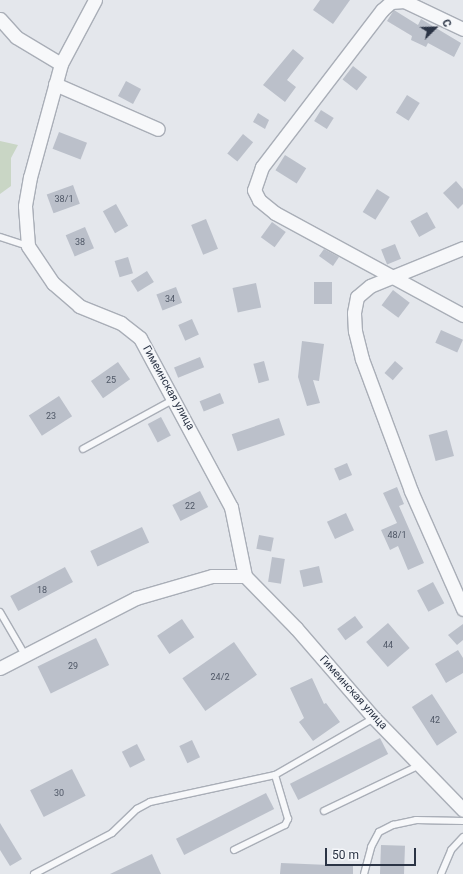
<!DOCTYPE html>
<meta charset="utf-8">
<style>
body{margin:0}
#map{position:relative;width:463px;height:874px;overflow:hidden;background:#e4e7ec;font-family:Roboto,sans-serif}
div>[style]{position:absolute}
.green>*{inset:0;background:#c9d6c5}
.building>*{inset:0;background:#bbc0ca;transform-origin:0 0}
.roads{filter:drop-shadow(1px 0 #a9aeb7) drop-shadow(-1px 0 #a9aeb7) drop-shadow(0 1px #a9aeb7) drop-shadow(0 -1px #a9aeb7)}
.lane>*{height:6px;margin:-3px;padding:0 3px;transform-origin:3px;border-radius:3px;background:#f7f8fa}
.street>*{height:13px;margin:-6.5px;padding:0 6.5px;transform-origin:6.5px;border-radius:6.5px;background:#f7f8fa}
span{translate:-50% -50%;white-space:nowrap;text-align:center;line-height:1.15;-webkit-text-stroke:3px #f4f6f9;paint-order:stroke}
.number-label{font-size:9px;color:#4f5766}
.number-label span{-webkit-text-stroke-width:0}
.street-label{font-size:11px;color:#2b3445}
.north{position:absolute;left:415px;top:8px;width:40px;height:40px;-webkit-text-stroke:3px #f4f6f9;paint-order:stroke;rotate:67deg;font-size:11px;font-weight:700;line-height:16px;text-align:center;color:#2b3445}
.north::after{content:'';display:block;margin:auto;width:14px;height:18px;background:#2b3445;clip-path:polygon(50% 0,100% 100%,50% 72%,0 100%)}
.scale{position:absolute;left:325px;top:848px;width:91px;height:18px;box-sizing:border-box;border:2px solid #2b3445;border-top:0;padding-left:5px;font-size:12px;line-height:14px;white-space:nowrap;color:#2b3445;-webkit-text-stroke:3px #f4f6f9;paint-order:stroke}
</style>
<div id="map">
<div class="green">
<div style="clip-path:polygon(0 141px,18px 145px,11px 158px,11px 186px,0 194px)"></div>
</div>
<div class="building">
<div style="clip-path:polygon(320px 0,350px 0,333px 24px,313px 10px)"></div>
<div style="clip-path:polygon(394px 10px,418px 25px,421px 19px,461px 43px,454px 57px,428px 43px,426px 47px,411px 40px,412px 36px,387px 21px)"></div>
<div style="clip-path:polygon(293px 49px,304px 58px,287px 80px,296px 87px,285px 102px,263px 85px)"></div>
<div style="left:353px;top:66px;width:18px;height:17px;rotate:38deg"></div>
<div style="left:126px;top:81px;width:17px;height:17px;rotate:28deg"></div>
<div style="left:407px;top:95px;width:15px;height:21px;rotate:32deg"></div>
<div style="left:321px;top:110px;width:15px;height:13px;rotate:32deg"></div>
<div style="clip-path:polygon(258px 113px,269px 120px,265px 129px,253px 122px)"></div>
<div style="left:59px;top:132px;width:30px;height:18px;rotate:21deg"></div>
<div style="left:243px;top:134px;width:13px;height:25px;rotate:39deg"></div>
<div style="left:285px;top:155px;width:25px;height:18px;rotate:32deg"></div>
<div style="clip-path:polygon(456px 181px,463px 189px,463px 204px,458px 209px,443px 193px)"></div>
<div style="left:73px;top:185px;width:20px;height:28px;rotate:70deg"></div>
<div style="left:377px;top:189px;width:15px;height:27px;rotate:32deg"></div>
<div style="left:116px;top:204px;width:25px;height:15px;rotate:61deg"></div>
<div style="left:427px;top:212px;width:18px;height:19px;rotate:61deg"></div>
<div style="left:206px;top:219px;width:32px;height:16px;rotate:68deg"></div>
<div style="left:272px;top:222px;width:17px;height:19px;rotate:36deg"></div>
<div style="left:85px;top:227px;width:23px;height:21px;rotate:67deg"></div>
<div style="left:395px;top:244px;width:16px;height:15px;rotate:68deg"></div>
<div style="clip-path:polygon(324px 249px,339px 257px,333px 266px,319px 256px)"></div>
<div style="left:128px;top:257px;width:17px;height:14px;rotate:73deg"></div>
<div style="left:147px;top:271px;width:13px;height:19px;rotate:58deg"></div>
<div style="left:314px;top:282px;width:18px;height:22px"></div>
<div style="left:256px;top:283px;width:25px;height:24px;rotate:78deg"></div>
<div style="left:176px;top:287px;width:17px;height:21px;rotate:69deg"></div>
<div style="left:393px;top:290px;width:21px;height:19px;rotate:37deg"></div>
<div style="left:192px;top:319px;width:17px;height:15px;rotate:66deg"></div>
<div style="left:441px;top:330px;width:24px;height:14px;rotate:24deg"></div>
<div style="clip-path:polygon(302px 341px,324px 344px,319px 381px,313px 380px,320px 403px,307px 406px,298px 377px)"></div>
<div style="left:200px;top:357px;width:11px;height:28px;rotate:68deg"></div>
<div style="left:264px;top:361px;width:20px;height:11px;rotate:75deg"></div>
<div style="left:395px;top:361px;width:11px;height:16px;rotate:41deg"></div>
<div style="left:118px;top:362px;width:21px;height:33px;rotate:55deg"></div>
<div style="left:220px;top:393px;width:11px;height:22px;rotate:68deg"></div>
<div style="left:59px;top:396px;width:24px;height:36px;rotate:57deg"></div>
<div style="left:161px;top:417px;width:21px;height:15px;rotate:62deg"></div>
<div style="left:279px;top:418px;width:18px;height:50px;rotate:71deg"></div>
<div style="left:447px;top:430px;width:27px;height:19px;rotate:75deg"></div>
<div style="left:347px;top:463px;width:13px;height:14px;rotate:67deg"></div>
<div style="clip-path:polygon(397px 487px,404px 504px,399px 506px,424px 563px,408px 570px,398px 546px,390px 550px,381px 530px,397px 523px,383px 493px)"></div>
<div style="left:200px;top:491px;width:18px;height:31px;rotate:63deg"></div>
<div style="left:346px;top:513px;width:19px;height:21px;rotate:65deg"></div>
<div style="left:142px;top:527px;width:17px;height:57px;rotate:65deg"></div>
<div style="left:259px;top:535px;width:15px;height:14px;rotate:11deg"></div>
<div style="left:272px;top:557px;width:13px;height:25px;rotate:9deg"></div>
<div style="left:319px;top:566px;width:17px;height:20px;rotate:77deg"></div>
<div style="left:65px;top:567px;width:17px;height:62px;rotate:62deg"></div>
<div style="left:433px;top:582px;width:24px;height:18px;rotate:62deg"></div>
<div style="left:355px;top:616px;width:14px;height:22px;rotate:54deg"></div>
<div style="left:182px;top:619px;width:22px;height:30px;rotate:56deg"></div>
<div style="left:388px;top:623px;width:33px;height:29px;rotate:49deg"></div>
<div style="clip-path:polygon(463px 624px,463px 640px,457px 645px,448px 635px)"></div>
<div style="left:96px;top:638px;width:30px;height:65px;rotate:64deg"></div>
<div style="left:234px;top:642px;width:40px;height:63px;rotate:55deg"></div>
<div style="clip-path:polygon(458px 650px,463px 658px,463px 673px,446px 683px,435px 664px)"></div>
<div style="clip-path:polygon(312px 678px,324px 704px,326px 703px,340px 722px,313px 741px,299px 722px,304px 718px,290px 688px)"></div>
<div style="left:432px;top:694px;width:46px;height:24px;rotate:57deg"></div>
<div style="left:380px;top:738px;width:18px;height:101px;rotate:63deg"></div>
<div style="left:192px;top:740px;width:19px;height:14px;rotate:65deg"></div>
<div style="left:137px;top:744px;width:18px;height:17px;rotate:63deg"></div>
<div style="left:72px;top:769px;width:30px;height:47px;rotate:63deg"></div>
<div style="left:266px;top:793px;width:18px;height:101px;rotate:63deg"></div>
<div style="clip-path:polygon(0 823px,22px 859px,10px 866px,0 850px)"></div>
<div style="left:381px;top:845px;width:24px;height:29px;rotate:2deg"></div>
<div style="clip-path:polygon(152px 854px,161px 874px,110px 874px)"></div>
<div style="clip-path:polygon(281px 863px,353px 866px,353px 874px,280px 874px)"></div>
</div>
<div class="roads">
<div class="lane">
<div style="left:0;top:237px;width:29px;rotate:18deg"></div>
<div style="left:83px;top:449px;width:102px;rotate:-28.6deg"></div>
<div style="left:0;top:612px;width:50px;rotate:59.8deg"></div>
<div style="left:324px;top:811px;width:106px;rotate:-25.6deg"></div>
<div style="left:234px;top:850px;width:57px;rotate:-26.1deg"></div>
<div style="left:285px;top:825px;width:7px;rotate:-63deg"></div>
<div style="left:288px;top:819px;width:46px;rotate:-106.5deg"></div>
<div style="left:34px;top:874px;width:88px;rotate:-27.7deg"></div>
<div style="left:112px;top:833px;width:35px;rotate:-44deg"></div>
<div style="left:137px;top:809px;width:15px;rotate:-28deg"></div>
<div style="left:150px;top:802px;width:128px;rotate:-12.2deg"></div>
<div style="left:275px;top:775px;width:114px;rotate:-29.9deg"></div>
<div style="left:364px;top:874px;width:28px;rotate:-75deg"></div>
<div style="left:371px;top:847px;width:17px;rotate:-62deg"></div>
<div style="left:379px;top:832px;width:16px;rotate:-27deg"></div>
<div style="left:393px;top:825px;width:24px;rotate:-12deg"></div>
<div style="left:416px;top:820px;width:47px;rotate:1.2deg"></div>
<div style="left:441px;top:874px;width:26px;rotate:-67deg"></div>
<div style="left:451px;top:850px;width:18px;rotate:-47deg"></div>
</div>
<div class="street">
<div style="left:95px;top:0;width:72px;rotate:118deg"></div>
<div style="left:61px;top:64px;width:117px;rotate:105.3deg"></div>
<div style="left:30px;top:177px;width:29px;rotate:100deg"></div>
<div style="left:25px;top:206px;width:40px;rotate:85.7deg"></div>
<div style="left:28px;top:246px;width:45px;rotate:56deg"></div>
<div style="left:53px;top:283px;width:35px;rotate:41deg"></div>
<div style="left:79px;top:306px;width:45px;rotate:22deg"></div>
<div style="left:121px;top:323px;width:24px;rotate:38deg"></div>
<div style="left:140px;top:338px;width:192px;rotate:61.7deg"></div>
<div style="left:231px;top:507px;width:70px;rotate:78.5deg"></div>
<div style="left:0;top:19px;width:24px;rotate:48deg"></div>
<div style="left:16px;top:37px;width:52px;rotate:31deg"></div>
<div style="left:463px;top:29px;width:65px;rotate:-154.6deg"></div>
<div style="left:404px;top:1px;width:13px;rotate:176deg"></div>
<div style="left:391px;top:2px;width:12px;rotate:138deg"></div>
<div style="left:382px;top:10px;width:198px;rotate:127.4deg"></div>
<div style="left:262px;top:167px;width:24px;rotate:109deg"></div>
<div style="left:254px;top:190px;width:11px;rotate:63deg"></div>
<div style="left:259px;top:200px;width:21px;rotate:39deg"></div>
<div style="left:275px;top:213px;width:214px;rotate:28.5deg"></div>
<div style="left:55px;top:84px;width:112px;rotate:23.6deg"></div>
<div style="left:463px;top:248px;width:100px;rotate:157.8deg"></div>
<div style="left:370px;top:286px;width:17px;rotate:140deg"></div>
<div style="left:357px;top:297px;width:16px;rotate:101deg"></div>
<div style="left:354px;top:313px;width:18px;rotate:87deg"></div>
<div style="left:355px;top:331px;width:29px;rotate:76deg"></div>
<div style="left:362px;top:359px;width:141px;rotate:69.6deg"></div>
<div style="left:411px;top:491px;width:129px;rotate:66.2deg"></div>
<div style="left:0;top:668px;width:153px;rotate:-27.2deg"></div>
<div style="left:136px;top:598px;width:79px;rotate:-16.1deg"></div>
<div style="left:212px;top:576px;width:33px"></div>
<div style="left:245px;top:576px;width:73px;rotate:45.6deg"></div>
<div style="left:296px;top:628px;width:119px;rotate:49.1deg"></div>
<div style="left:374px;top:718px;width:128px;rotate:45.9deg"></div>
</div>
</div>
<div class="number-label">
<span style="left:64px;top:199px">38/1</span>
<span style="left:80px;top:242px">38</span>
<span style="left:170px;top:299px">34</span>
<span style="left:111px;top:380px">25</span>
<span style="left:51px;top:416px">23</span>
<span style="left:190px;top:506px">22</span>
<span style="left:397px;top:535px">48/1</span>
<span style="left:42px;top:590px">18</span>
<span style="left:388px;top:645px">44</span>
<span style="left:73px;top:666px">29</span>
<span style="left:220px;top:677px">24/2</span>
<span style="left:435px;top:720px">42</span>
<span style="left:59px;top:793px">30</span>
</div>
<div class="street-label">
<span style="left:168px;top:388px;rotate:61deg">Гимеинская улица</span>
<span style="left:353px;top:693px;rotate:48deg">Гимеинская улица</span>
</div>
<div class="north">С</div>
<div class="scale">50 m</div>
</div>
